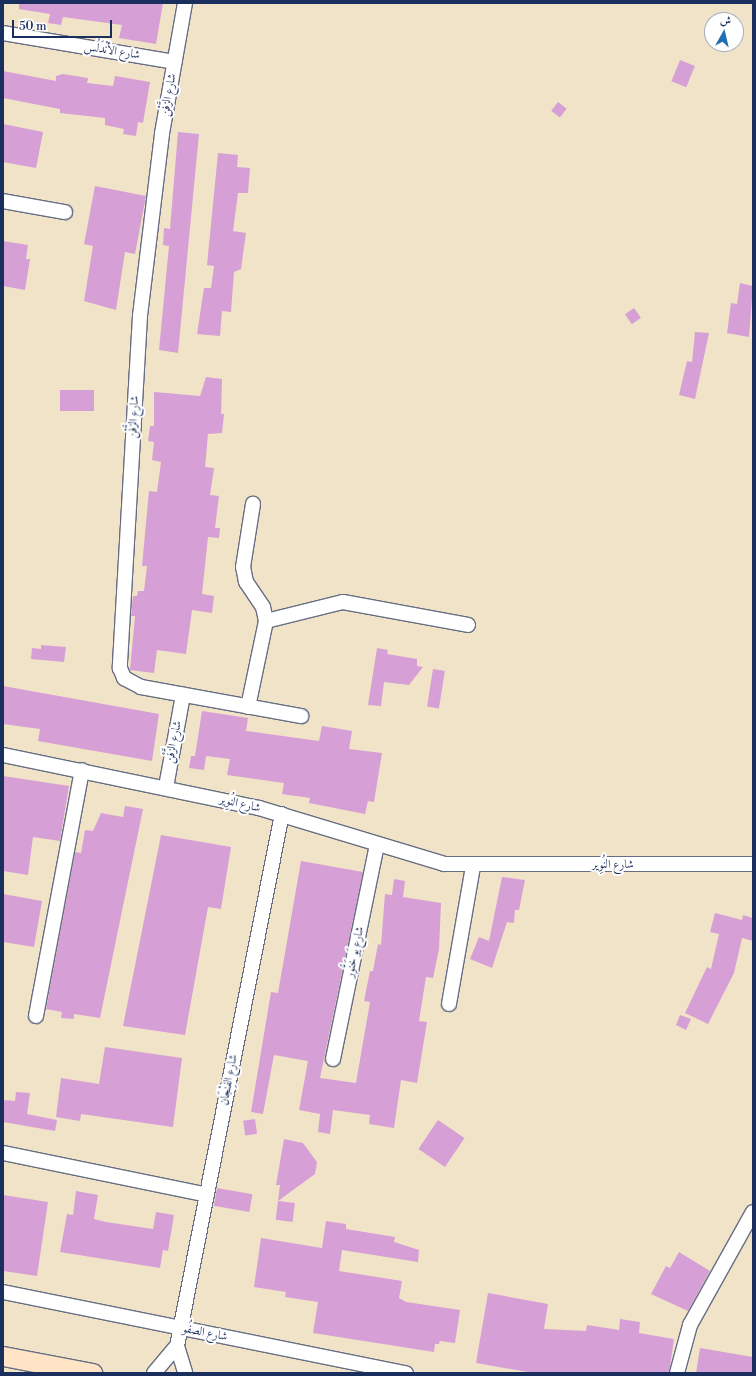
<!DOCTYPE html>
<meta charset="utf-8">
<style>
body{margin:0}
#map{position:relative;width:756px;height:1376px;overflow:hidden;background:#f1e3c7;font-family:"Libre Bodoni",Amiri,serif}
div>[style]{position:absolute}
.building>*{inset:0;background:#d6a0d6;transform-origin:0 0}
.roads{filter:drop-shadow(1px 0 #666e83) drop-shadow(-1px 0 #666e83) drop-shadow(0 1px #666e83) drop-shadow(0 -1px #666e83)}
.street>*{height:14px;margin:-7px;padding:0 7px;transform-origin:7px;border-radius:7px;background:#fff}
.secondary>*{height:19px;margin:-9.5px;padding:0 9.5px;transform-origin:9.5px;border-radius:9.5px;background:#ffe4c6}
span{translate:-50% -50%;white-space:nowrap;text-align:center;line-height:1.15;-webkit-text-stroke:4px #fff;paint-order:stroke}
.street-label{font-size:12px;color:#1b2f5e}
.frame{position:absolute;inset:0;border:4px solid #1b2f5e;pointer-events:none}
.north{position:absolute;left:704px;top:12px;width:40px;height:40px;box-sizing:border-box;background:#fff;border:1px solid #a4acbf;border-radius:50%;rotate:8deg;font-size:11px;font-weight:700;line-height:16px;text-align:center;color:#1b2f5e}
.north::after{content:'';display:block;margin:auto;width:14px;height:18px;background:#1f6fb2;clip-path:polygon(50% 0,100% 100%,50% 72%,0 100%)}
.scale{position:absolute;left:12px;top:20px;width:100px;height:18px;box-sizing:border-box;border:2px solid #1b2f5e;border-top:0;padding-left:5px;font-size:12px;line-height:14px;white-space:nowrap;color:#1b2f5e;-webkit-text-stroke:3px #fff;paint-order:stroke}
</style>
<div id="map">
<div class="building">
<div style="clip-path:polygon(19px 3px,163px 3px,156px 44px,119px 38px,122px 25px,63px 17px,61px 25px,48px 23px,50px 14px,19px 9px)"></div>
<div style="left:680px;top:60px;width:16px;height:23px;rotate:22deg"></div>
<div style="clip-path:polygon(3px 71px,56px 81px,56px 76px,63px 74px,88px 78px,87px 83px,113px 86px,115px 76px,150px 82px,143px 123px,138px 122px,136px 136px,123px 134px,124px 129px,105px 125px,105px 118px,60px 113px,60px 109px,3px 98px)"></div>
<div style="left:558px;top:102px;width:11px;height:11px;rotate:38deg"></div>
<div style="clip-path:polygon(3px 124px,43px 132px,36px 168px,3px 162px)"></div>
<div style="clip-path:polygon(178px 132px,199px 134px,178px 353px,159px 350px,169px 246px,163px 245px,164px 228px,170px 229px)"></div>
<div style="clip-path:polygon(218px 153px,238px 155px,237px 167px,250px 168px,248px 193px,238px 193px,233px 231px,246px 233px,241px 269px,234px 272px,231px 312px,222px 311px,220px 336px,197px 334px,204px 288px,211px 288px,214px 266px,207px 265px)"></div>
<div style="clip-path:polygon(95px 186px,146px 196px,135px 254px,125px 252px,116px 310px,84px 301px,93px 246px,84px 244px)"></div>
<div style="clip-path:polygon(3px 241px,28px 245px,26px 259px,30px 259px,25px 290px,3px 286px)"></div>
<div style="clip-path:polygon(740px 283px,753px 286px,749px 337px,727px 333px,731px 303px,737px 304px)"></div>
<div style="left:634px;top:308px;width:12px;height:11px;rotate:55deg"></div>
<div style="clip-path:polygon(695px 332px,709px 333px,695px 399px,679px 395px,687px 361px,692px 362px)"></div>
<div style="clip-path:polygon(206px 377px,222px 379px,221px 414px,224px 414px,222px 433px,208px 434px,205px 467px,214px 468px,210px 495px,219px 496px,215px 528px,220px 528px,219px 538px,208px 537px,202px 594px,214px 596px,212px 613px,192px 610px,186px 654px,157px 650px,154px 673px,130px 670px,135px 616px,131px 616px,133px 596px,137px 596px,138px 591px,144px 591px,147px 566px,142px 566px,149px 491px,157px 492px,161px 462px,152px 460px,154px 442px,148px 441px,150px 426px,154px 426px,154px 392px,200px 396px)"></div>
<div style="left:60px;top:390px;width:34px;height:21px"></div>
<div style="clip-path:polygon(41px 645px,66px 647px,64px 662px,31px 659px,32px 648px,41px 649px)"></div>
<div style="clip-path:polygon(377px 648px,388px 650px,387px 654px,417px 659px,417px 666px,423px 667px,409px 685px,384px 682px,381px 706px,368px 705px)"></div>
<div style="left:433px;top:669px;width:12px;height:38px;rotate:9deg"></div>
<div style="clip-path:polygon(3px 686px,159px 714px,152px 761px,38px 741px,40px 729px,3px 724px)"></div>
<div style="clip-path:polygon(202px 711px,248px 718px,246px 731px,319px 741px,322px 726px,352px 731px,349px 749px,382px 753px,374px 802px,368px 801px,365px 814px,309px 803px,310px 798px,282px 794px,284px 783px,227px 775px,230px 759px,206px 756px,204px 770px,189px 768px,191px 756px,195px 756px)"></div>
<div style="clip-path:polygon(3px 776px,69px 786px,60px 841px,33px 837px,28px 875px,3px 871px)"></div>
<div style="clip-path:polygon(125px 806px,143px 809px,100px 1018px,74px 1014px,74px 1019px,61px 1018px,62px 1012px,46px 1009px,75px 852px,81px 853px,85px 830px,93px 831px,101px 813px,123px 817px)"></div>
<div style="clip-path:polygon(161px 835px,231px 847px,221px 909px,208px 907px,185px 1035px,123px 1026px)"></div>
<div style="clip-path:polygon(301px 861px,363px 872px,320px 1078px,356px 1083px,370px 1002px,364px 1001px,370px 971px,373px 971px,378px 944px,381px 945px,385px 894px,392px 895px,394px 879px,405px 881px,403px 897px,441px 903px,439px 949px,433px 978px,426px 977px,419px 1021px,427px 1022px,417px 1083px,401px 1080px,394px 1128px,369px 1124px,370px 1115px,333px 1110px,330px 1134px,318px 1132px,320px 1114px,299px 1110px,308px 1061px,274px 1055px,263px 1114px,251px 1112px,271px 992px,278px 993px)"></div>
<div style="clip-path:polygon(502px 877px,525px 880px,519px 910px,515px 910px,514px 923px,507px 922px,492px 968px,470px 959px,479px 937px,489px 941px)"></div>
<div style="clip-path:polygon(3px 894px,42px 901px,34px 947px,3px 942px)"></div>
<div style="clip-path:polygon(715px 913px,742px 920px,743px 915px,753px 918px,753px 941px,742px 938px,734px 973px,708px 1024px,685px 1013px,707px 967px,711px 969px,719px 934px,710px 932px)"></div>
<div style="clip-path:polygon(680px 1015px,691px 1019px,686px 1030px,676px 1025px)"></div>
<div style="clip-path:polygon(105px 1047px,182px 1058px,173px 1127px,81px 1114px,80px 1121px,56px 1117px,61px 1078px,99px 1084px)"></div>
<div style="clip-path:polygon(16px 1092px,30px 1093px,27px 1114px,57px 1120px,55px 1131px,3px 1122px,3px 1100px,15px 1101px)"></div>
<div style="left:255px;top:1119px;width:15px;height:12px;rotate:82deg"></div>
<div style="left:438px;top:1120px;width:32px;height:35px;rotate:34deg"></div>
<div style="clip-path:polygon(284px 1139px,303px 1143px,317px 1162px,315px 1174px,278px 1201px,280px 1185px,276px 1185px)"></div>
<div style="left:217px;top:1188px;width:36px;height:18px;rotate:10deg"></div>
<div style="clip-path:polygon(76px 1191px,98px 1195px,94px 1219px,106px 1222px,153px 1229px,156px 1212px,174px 1215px,168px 1251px,163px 1250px,160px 1268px,60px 1252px,67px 1214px,73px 1215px)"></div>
<div style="clip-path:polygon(3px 1195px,48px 1202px,37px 1276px,3px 1271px)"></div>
<div style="left:278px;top:1201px;width:17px;height:19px;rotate:7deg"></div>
<div style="clip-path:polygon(326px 1221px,346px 1224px,346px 1229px,395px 1237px,394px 1242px,419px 1250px,418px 1262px,342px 1250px,339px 1271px,402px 1281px,399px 1298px,406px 1302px,460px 1310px,455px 1343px,440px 1341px,439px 1344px,435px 1344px,434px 1352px,313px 1333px,318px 1302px,285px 1297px,286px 1292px,254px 1287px,261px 1238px,322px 1248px)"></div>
<div style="clip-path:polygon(679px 1252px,710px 1271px,688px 1311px,651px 1294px,666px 1266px,670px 1268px)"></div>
<div style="clip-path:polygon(488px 1293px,548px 1304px,544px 1329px,586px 1331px,587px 1325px,619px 1330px,620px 1319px,640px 1322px,639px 1333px,674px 1339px,669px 1373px,533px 1373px,476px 1363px)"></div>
<div style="clip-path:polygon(700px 1348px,753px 1357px,753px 1373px,696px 1373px)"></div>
</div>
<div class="roads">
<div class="street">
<div style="left:185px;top:3px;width:133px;rotate:100deg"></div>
<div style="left:162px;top:134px;width:183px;rotate:96.9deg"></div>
<div style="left:140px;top:316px;width:353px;rotate:93.3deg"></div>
<div style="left:120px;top:668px;width:11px;rotate:68deg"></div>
<div style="left:124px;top:678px;width:19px;rotate:28deg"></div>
<div style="left:141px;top:687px;width:163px;rotate:10.3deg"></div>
<div style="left:3px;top:33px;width:174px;rotate:9.6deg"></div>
<div style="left:3px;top:201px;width:63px;rotate:10.1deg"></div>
<div style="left:266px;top:621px;width:79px;rotate:-13.9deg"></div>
<div style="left:343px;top:602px;width:127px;rotate:10.4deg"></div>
<div style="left:248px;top:707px;width:88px;rotate:-78.2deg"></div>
<div style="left:266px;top:621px;width:14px;rotate:-102deg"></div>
<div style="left:263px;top:607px;width:30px;rotate:-124deg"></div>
<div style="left:246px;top:582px;width:15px;rotate:-101deg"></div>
<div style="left:243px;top:567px;width:64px;rotate:-81deg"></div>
<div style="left:3px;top:755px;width:261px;rotate:11.7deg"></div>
<div style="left:259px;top:808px;width:193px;rotate:16.8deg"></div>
<div style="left:444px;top:864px;width:309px"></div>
<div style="left:166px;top:787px;width:94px;rotate:-79.5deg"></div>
<div style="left:449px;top:1004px;width:140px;rotate:-80.1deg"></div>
<div style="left:36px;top:1016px;width:250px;rotate:-79.4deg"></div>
<div style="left:333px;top:1059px;width:219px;rotate:-78.4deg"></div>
<div style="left:3px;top:1153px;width:208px;rotate:11.6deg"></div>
<div style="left:3px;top:1292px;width:411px;rotate:11.4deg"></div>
<div style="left:177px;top:1346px;width:28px;rotate:73deg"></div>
<div style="left:154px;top:1373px;width:35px;rotate:-50deg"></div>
<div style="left:177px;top:1346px;width:542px;rotate:-78.84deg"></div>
<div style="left:677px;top:1373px;width:50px;rotate:-74.8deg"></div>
<div style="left:690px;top:1325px;width:129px;rotate:-60.9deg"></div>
</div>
<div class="secondary">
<div style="left:3px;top:1356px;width:91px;rotate:10.8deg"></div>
</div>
</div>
<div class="street-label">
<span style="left:112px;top:51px;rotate:9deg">شارع الأنْدَلُس</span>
<span style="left:169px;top:95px;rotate:-80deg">شارع الزَّفْن</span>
<span style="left:134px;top:417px;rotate:-87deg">شارع الزَّفْن</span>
<span style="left:174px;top:742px;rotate:-79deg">شارع الزَّفْن</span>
<span style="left:240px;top:804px;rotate:13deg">شارع النُوِير</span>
<span style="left:613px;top:865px">شارع النُوِير</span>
<span style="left:355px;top:952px;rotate:-78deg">شارع يَو خَنُّور</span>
<span style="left:229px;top:1080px;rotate:-79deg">شارع الفِنْجَان</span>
<span style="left:205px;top:1333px;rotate:11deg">شارع الصفُو</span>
</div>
<div class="frame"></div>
<div class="north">ش</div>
<div class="scale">50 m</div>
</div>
